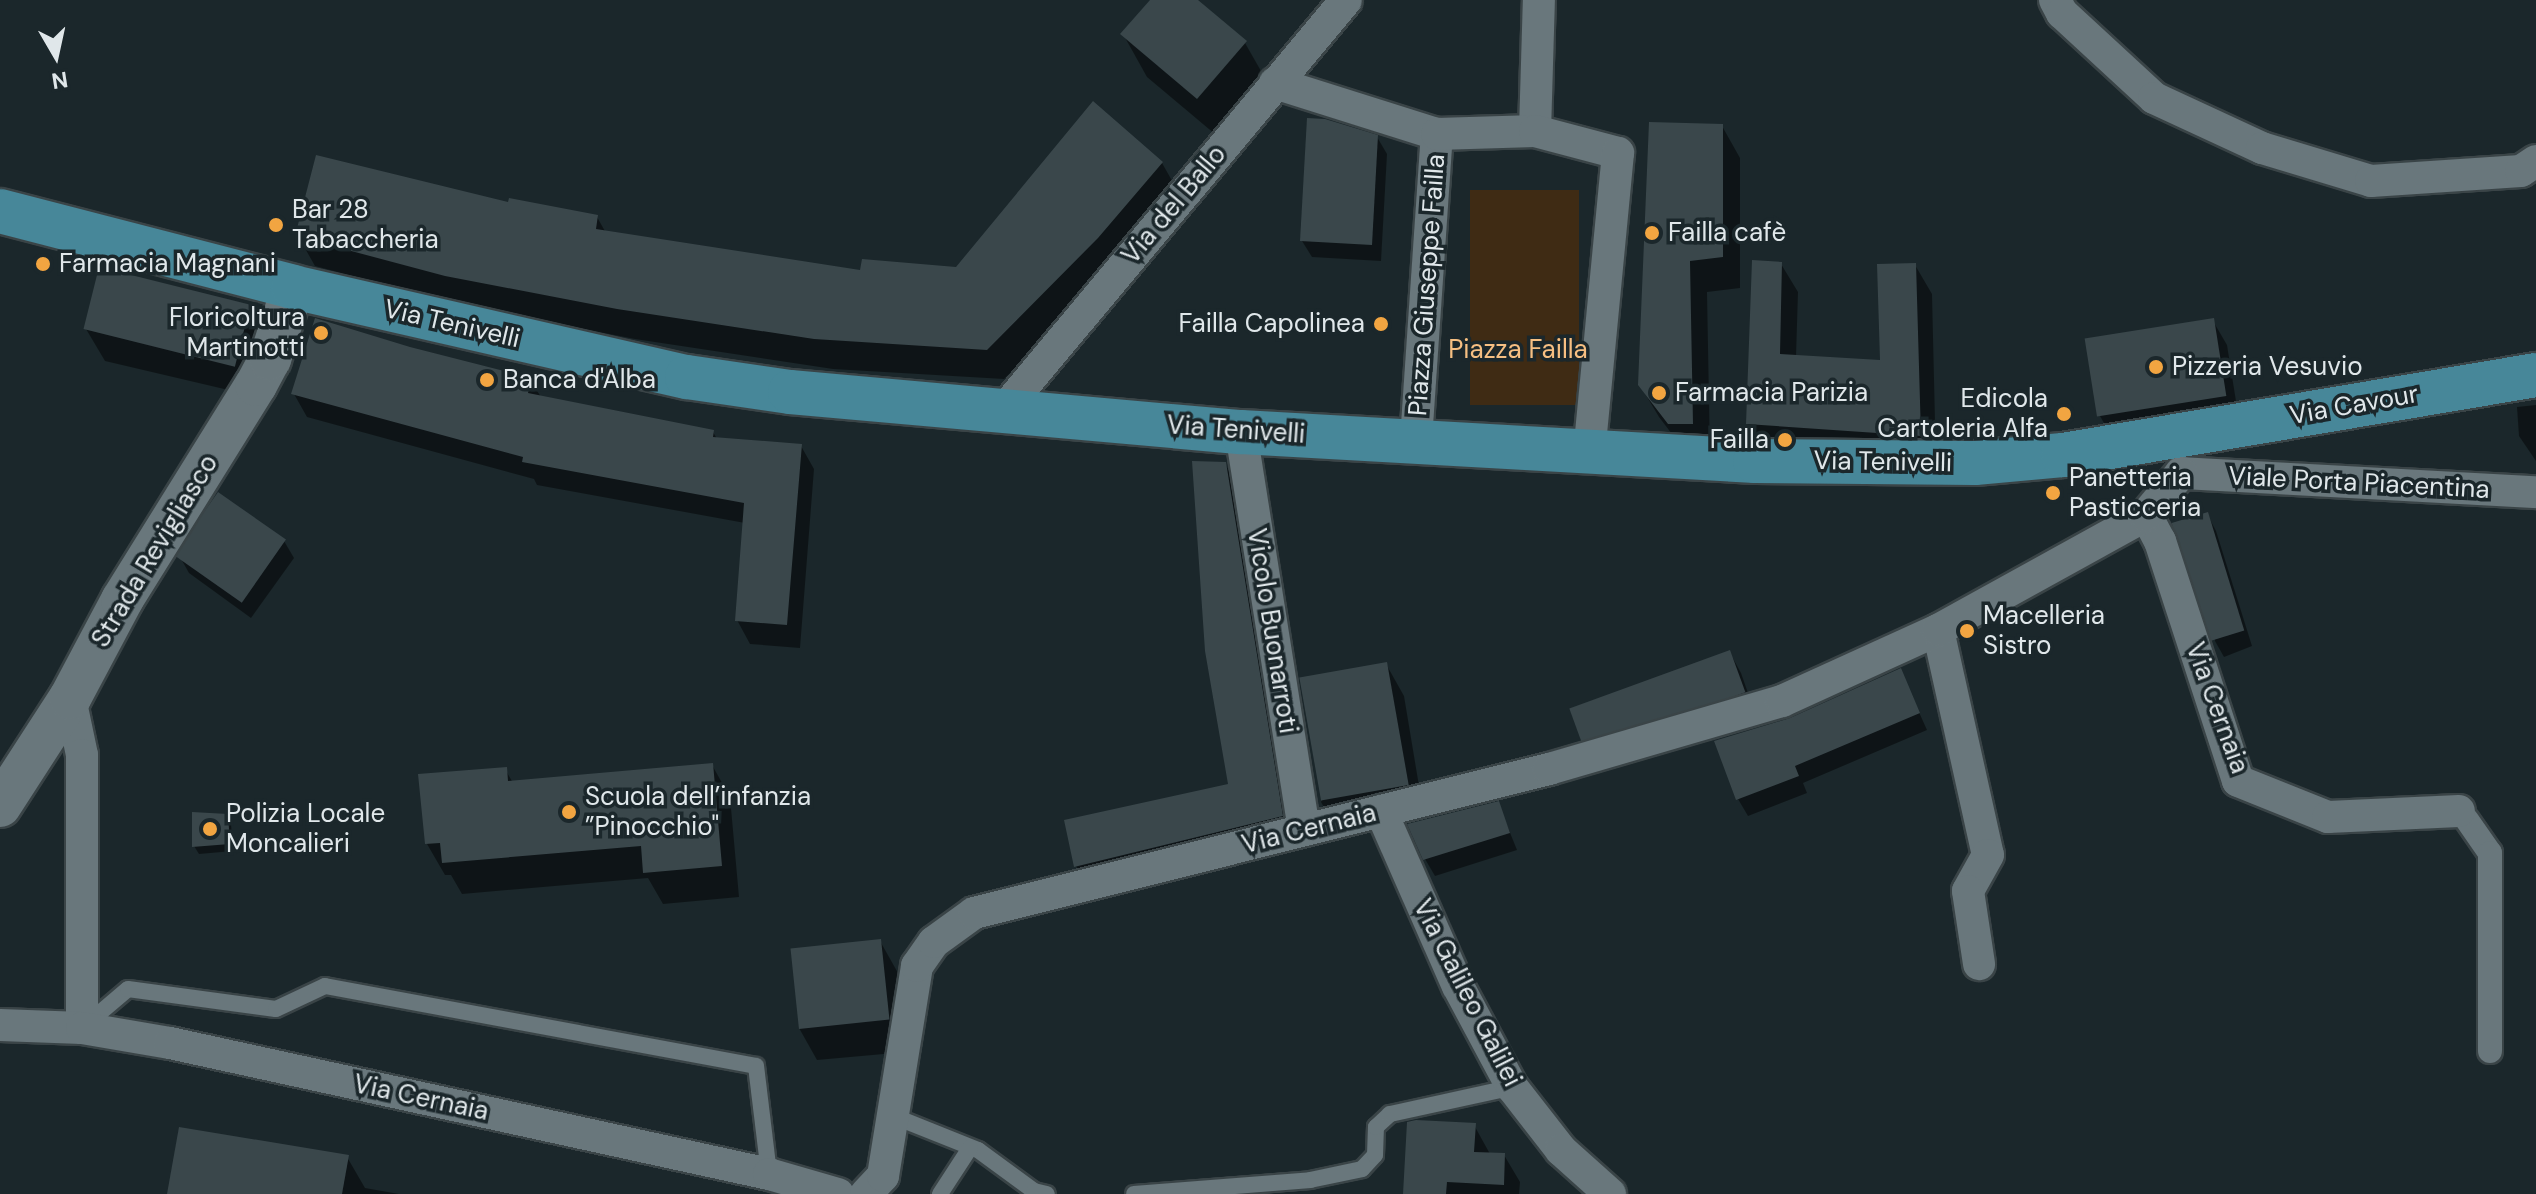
<!DOCTYPE html>
<meta charset="utf-8">
<style>
body{margin:0}
#map{position:relative;width:2536px;height:1194px;overflow:hidden;background:#1b272b;font-family:"DM Sans",sans-serif}
div>[style]{position:absolute}
.green>*{inset:0;background:#3f2b14;transform-origin:0 0}
.shadow>*{inset:0;background:#0007}
.building>*{inset:0;background:#3a474b;transform-origin:0 0}
.roads{filter:drop-shadow(2px 0 #3a4447) drop-shadow(-2px 0 #3a4447) drop-shadow(0 2px #3a4447) drop-shadow(0 -2px #3a4447)}
.service>*{height:16px;margin:-8px;padding:0 8px;transform-origin:8px;border-radius:8px;background:#69777c}
.pedestrian>*{height:24px;margin:-12px;padding:0 12px;transform-origin:12px;border-radius:12px;background:#69777c}
.minor>*{height:32px;margin:-16px;padding:0 16px;transform-origin:16px;border-radius:16px;background:#69777c}
.tertiary>*{height:42px;margin:-21px;padding:0 21px;transform-origin:21px;border-radius:21px;background:#69777c}
.primary>*{height:44px;margin:-22px;padding:0 22px;transform-origin:22px;border-radius:22px;background:#478799}
.dots>*{width:22px;height:22px;translate:-50% -50%;box-sizing:border-box;border:4px solid #1b272b;border-radius:50%}
span{translate:-50% -50%;white-space:nowrap;text-align:center;line-height:1.15;-webkit-text-stroke:7px #1b272b;paint-order:stroke}
.street-label{font-size:26px;color:#e0e7ea}
.poi-label{font-size:26px;color:#e0e7ea}
.left{translate:0 -50%;text-align:left}
.right{translate:-100% -50%;text-align:right}
.park-label{font-size:26px;color:#f6bf82}
.north{position:absolute;left:16px;top:16px;width:80px;height:80px;-webkit-text-stroke:6px #1b272b;paint-order:stroke;rotate:171deg;font-size:22px;font-weight:700;line-height:32px;text-align:center;color:#e0e7ea}
.north::after{content:'';display:block;margin:auto;width:28px;height:36px;background:#e0e7ea;clip-path:polygon(50% 0,100% 100%,50% 72%,0 100%)}
</style>
<div id="map">
<div class="green">
<div style="left:1470px;top:190px;width:109px;height:215px"></div>
</div>
<div class="shadow">
<div style="clip-path:polygon(1152px 0,1195px 0,1245px 43px,1269px 85px,1222px 140px,1147px 77px,1123px 34px)"></div>
<div style="clip-path:polygon(1722px 126px,1740px 158px,1740px 288px,1707px 292px,1710px 455px,1688px 455px,1659px 417px,1640px 385px)"></div>
<div style="clip-path:polygon(1377px 137px,1387px 154px,1381px 261px,1312px 257px,1302px 241px)"></div>
<div style="clip-path:polygon(1162px 163px,1179px 193px,1115px 268px,1004px 379px,833px 369px,635px 339px,470px 307px,315px 266px,298px 236px,510px 204px,597px 217px,606px 233px,862px 273px,957px 269px)"></div>
<div style="clip-path:polygon(1781px 264px,1798px 292px,1796px 357px,1882px 362px,1915px 265px,1932px 294px,1936px 464px,1764px 452px,1748px 424px)"></div>
<div style="clip-path:polygon(250px 306px,268px 338px,254px 396px,105px 361px,86px 329px)"></div>
<div style="clip-path:polygon(2213px 321px,2227px 345px,2239px 420px,2114px 441px,2100px 416px)"></div>
<div style="clip-path:polygon(409px 349px,530px 380px,541px 397px,713px 432px,717px 439px,801px 446px,814px 469px,800px 648px,750px 644px,737px 620px,745px 523px,537px 485px,534px 479px,307px 417px,294px 394px)"></div>
<div style="clip-path:polygon(2536px 405px,2536px 461px,2519px 436px,2517px 407px)"></div>
<div style="clip-path:polygon(1225px 464px,1238px 485px,1293px 837px,1088px 887px,1076px 866px,1231px 786px)"></div>
<div style="clip-path:polygon(2207px 514px,2216px 531px,2252px 646px,2224px 657px,2215px 641px)"></div>
<div style="clip-path:polygon(284px 541px,294px 558px,251px 618px,189px 573px,180px 557px)"></div>
<div style="clip-path:polygon(1730px 653px,1741px 673px,1755px 713px,1592px 760px,1581px 740px)"></div>
<div style="clip-path:polygon(1386px 664px,1404px 696px,1424px 816px,1339px 834px,1321px 802px)"></div>
<div style="clip-path:polygon(1900px 670px,1927px 730px,1803px 783px,1807px 793px,1748px 816px,1738px 799px,1790px 720px)"></div>
<div style="clip-path:polygon(712px 765px,730px 797px,739px 897px,663px 904px,648px 878px,462px 894px,451px 875px,445px 875px,427px 844px,505px 769px,513px 783px)"></div>
<div style="clip-path:polygon(1498px 803px,1517px 850px,1435px 876px,1425px 859px)"></div>
<div style="clip-path:polygon(226px 816px,231px 824px,233px 851px,199px 854px,194px 846px)"></div>
<div style="clip-path:polygon(880px 941px,898px 973px,906px 1052px,817px 1060px,799px 1028px)"></div>
<div style="clip-path:polygon(1474px 1125px,1490px 1154px,1504px 1155px,1520px 1182px,1519px 1194px,1405px 1194px)"></div>
<div style="clip-path:polygon(347px 1157px,365px 1188px,399px 1194px,169px 1194px)"></div>
</div>
<div class="building">
<div style="clip-path:polygon(1150px 0,1198px 0,1247px 41px,1197px 99px,1120px 34px)"></div>
<div style="clip-path:polygon(1093px 101px,1163px 162px,1098px 238px,987px 350px,814px 339px,617px 309px,445px 276px,295px 236px,316px 155px,508px 202px,509px 198px,598px 215px,596px 229px,860px 270px,862px 259px,956px 267px)"></div>
<div style="clip-path:polygon(1307px 118px,1325px 119px,1378px 135px,1372px 245px,1300px 241px)"></div>
<div style="clip-path:polygon(1649px 122px,1723px 124px,1723px 257px,1690px 261px,1693px 424px,1668px 424px,1638px 385px)"></div>
<div style="clip-path:polygon(1752px 260px,1782px 262px,1780px 354px,1880px 360px,1877px 264px,1916px 263px,1921px 436px,1746px 424px)"></div>
<div style="left:99px;top:267px;width:156px;height:64px;rotate:14deg"></div>
<div style="clip-path:polygon(315px 318px,410px 347px,532px 378px,528px 393px,714px 430px,713px 437px,802px 444px,787px 625px,735px 621px,744px 503px,522px 462px,523px 457px,291px 394px)"></div>
<div style="left:2214px;top:318px;width:79px;height:131px;rotate:81deg"></div>
<div style="clip-path:polygon(1192px 461px,1226px 462px,1283px 816px,1074px 867px,1064px 820px,1228px 784px,1205px 651px)"></div>
<div style="left:218px;top:492px;width:83px;height:77px;rotate:35deg"></div>
<div style="left:2208px;top:512px;width:124px;height:38px;rotate:73deg"></div>
<div style="left:1730px;top:650px;width:45px;height:171px;rotate:70deg"></div>
<div style="left:1387px;top:662px;width:125px;height:89px;rotate:80deg"></div>
<div style="clip-path:polygon(1901px 668px,1920px 713px,1795px 766px,1799px 776px,1736px 800px,1714px 741px,1790px 718px)"></div>
<div style="clip-path:polygon(713px 763px,722px 866px,643px 873px,641px 846px,442px 863px,440px 843px,425px 844px,418px 774px,507px 767px,508px 781px)"></div>
<div style="clip-path:polygon(1499px 801px,1510px 833px,1423px 860px,1407px 824px)"></div>
<div style="clip-path:polygon(192px 812px,228px 814px,230px 844px,192px 847px)"></div>
<div style="left:881px;top:939px;width:81px;height:91px;rotate:84deg"></div>
<div style="clip-path:polygon(1416px 1120px,1476px 1123px,1474px 1152px,1505px 1153px,1504px 1185px,1447px 1182px,1446px 1194px,1403px 1194px,1407px 1122px)"></div>
<div style="clip-path:polygon(179px 1127px,349px 1155px,342px 1194px,167px 1194px)"></div>
</div>
<div class="roads">
<div class="service">
<div style="left:82px;top:1028px;width:60px;rotate:-40.3deg"></div>
<div style="left:128px;top:989px;width:149px;rotate:7.7deg"></div>
<div style="left:276px;top:1009px;width:54px;rotate:-25.1deg"></div>
<div style="left:325px;top:986px;width:438px;rotate:10.5deg"></div>
<div style="left:756px;top:1066px;width:109px;rotate:83.1deg"></div>
<div style="left:893px;top:1116px;width:92px;rotate:21.8deg"></div>
<div style="left:978px;top:1150px;width:69px;rotate:36.2deg"></div>
<div style="left:1034px;top:1191px;width:13px;rotate:13deg"></div>
<div style="left:940px;top:1194px;width:55px;rotate:-56.9deg"></div>
<div style="left:1134px;top:1194px;width:177px;rotate:-4.5deg"></div>
<div style="left:1310px;top:1180px;width:53px;rotate:-11.9deg"></div>
<div style="left:1362px;top:1169px;width:19px;rotate:-47deg"></div>
<div style="left:1375px;top:1155px;width:28px;rotate:-88deg"></div>
<div style="left:1376px;top:1127px;width:19px;rotate:-43deg"></div>
<div style="left:1390px;top:1114px;width:118px;rotate:-12.3deg"></div>
</div>
<div class="pedestrian">
<div style="left:2467px;top:820px;width:40px;rotate:55.1deg"></div>
<div style="left:2490px;top:853px;width:198px;rotate:90deg"></div>
</div>
<div class="minor">
<div style="left:2055px;top:0;width:15px;rotate:62deg"></div>
<div style="left:2062px;top:13px;width:125px;rotate:42.7deg"></div>
<div style="left:2154px;top:98px;width:119px;rotate:24.8deg"></div>
<div style="left:2262px;top:148px;width:114px;rotate:16.8deg"></div>
<div style="left:2371px;top:181px;width:150px;rotate:-3.8deg"></div>
<div style="left:2521px;top:171px;width:18px;rotate:-34deg"></div>
<div style="left:1275px;top:83px;width:170px;rotate:17.5deg"></div>
<div style="left:1535px;top:131px;width:131px;rotate:-88.3deg"></div>
<div style="left:1003px;top:411px;width:535px;rotate:-50.15deg"></div>
<div style="left:1241px;top:432px;width:403px;rotate:81deg"></div>
<div style="left:1416px;top:440px;width:307px;rotate:-86.1deg"></div>
<div style="left:1437px;top:134px;width:98px;rotate:-1.8deg"></div>
<div style="left:1535px;top:131px;width:86px;rotate:14.8deg"></div>
<div style="left:1618px;top:153px;width:300px;rotate:95.5deg"></div>
<div style="left:2181px;top:473px;width:356px;rotate:3.1deg"></div>
<div style="left:2146px;top:515px;width:30px;rotate:62deg"></div>
<div style="left:2160px;top:541px;width:252px;rotate:72deg"></div>
<div style="left:2238px;top:781px;width:97px;rotate:21.8deg"></div>
<div style="left:2328px;top:817px;width:131px;rotate:-2.6deg"></div>
<div style="left:1938px;top:630px;width:230px;rotate:77.5deg"></div>
<div style="left:1988px;top:855px;width:41px;rotate:119.1deg"></div>
<div style="left:1968px;top:891px;width:74px;rotate:81.4deg"></div>
<div style="left:70px;top:698px;width:58px;rotate:78.1deg"></div>
<div style="left:82px;top:755px;width:273px;rotate:90deg"></div>
<div style="left:1381px;top:811px;width:191px;rotate:66.3deg"></div>
<div style="left:1458px;top:986px;width:115px;rotate:61.9deg"></div>
<div style="left:1512px;top:1087px;width:80px;rotate:52.1deg"></div>
<div style="left:1561px;top:1150px;width:66px;rotate:41.9deg"></div>
<div style="left:0;top:1025px;width:82px;rotate:2.1deg"></div>
<div style="left:82px;top:1028px;width:89px;rotate:9.7deg"></div>
<div style="left:170px;top:1043px;width:613px;rotate:12.34deg"></div>
<div style="left:769px;top:1174px;width:72px;rotate:16.2deg"></div>
<div style="left:866px;top:1194px;width:25px;rotate:-47deg"></div>
<div style="left:883px;top:1176px;width:213px;rotate:-80.8deg"></div>
<div style="left:917px;top:966px;width:29px;rotate:-55deg"></div>
<div style="left:934px;top:942px;width:49px;rotate:-35.9deg"></div>
<div style="left:974px;top:913px;width:593px;rotate:-14.06deg"></div>
<div style="left:1549px;top:769px;width:243px;rotate:-16.3deg"></div>
<div style="left:1782px;top:701px;width:171px;rotate:-24.5deg"></div>
<div style="left:1938px;top:630px;width:238px;rotate:-28.9deg"></div>
<div style="left:2146px;top:515px;width:55px;rotate:-50.2deg"></div>
</div>
<div class="tertiary">
<div style="left:0;top:806px;width:129px;rotate:-57.1deg"></div>
<div style="left:70px;top:698px;width:111px;rotate:-62deg"></div>
<div style="left:122px;top:600px;width:253px;rotate:-58.1deg"></div>
<div style="left:256px;top:385px;width:30px;rotate:-62deg"></div>
<div style="left:270px;top:359px;width:76px;rotate:-72.3deg"></div>
</div>
<div class="primary">
<div style="left:0;top:211px;width:303px;rotate:14.5deg"></div>
<div style="left:293px;top:287px;width:404px;rotate:12.9deg"></div>
<div style="left:687px;top:377px;width:104px;rotate:8.3deg"></div>
<div style="left:790px;top:392px;width:453px;rotate:5.1deg"></div>
<div style="left:1241px;top:432px;width:515px;rotate:3.23deg"></div>
<div style="left:1755px;top:461px;width:220px;rotate:0.5deg"></div>
<div style="left:1975px;top:463px;width:88px;rotate:-5.2deg"></div>
<div style="left:2063px;top:455px;width:480px;rotate:-9.6deg"></div>
</div>
</div>
<div class="dots">
<div style="left:276px;top:225px;background:#f2a541"></div>
<div style="left:1652px;top:233px;background:#f2a541"></div>
<div style="left:43px;top:264px;background:#f2a541"></div>
<div style="left:1381px;top:324px;background:#f2a541"></div>
<div style="left:321px;top:333px;background:#f2a541"></div>
<div style="left:2156px;top:367px;background:#f2a541"></div>
<div style="left:487px;top:380px;background:#f2a541"></div>
<div style="left:1659px;top:393px;background:#f2a541"></div>
<div style="left:2064px;top:414px;background:#f2a541"></div>
<div style="left:1785px;top:440px;background:#f2a541"></div>
<div style="left:2053px;top:493px;background:#f2a541"></div>
<div style="left:1967px;top:631px;background:#f2a541"></div>
<div style="left:569px;top:812px;background:#f2a541"></div>
<div style="left:210px;top:829px;background:#f2a541"></div>
</div>
<div class="street-label">
<span style="left:1174px;top:205px;rotate:-50deg">Via del Ballo</span>
<span style="left:1427px;top:285px;rotate:-86deg">Piazza Giuseppe Failla</span>
<span style="left:452px;top:324px;rotate:13deg">Via Tenivelli</span>
<span style="left:2354px;top:405px;rotate:-10deg">Via Cavour</span>
<span style="left:1236px;top:430px;rotate:4deg">Via Tenivelli</span>
<span style="left:1883px;top:462px;rotate:1deg">Via Tenivelli</span>
<span style="left:2359px;top:483px;rotate:3deg">Viale Porta Piacentina</span>
<span style="left:155px;top:551px;rotate:-59deg">Strada Revigliasco</span>
<span style="left:1272px;top:631px;rotate:81deg">Vicolo Buonarroti</span>
<span style="left:2217px;top:708px;rotate:70deg">Via Cernaia</span>
<span style="left:1309px;top:829px;rotate:-14deg">Via Cernaia</span>
<span style="left:1467px;top:993px;rotate:63deg">Via Galileo Galilei</span>
<span style="left:421px;top:1098px;rotate:12deg">Via Cernaia</span>
</div>
<div class="poi-label">
<span class="left" style="left:292px;top:225px">Bar 28<br>Tabaccheria</span>
<span class="left" style="left:1668px;top:233px">Failla cafè</span>
<span class="left" style="left:59px;top:264px">Farmacia Magnani</span>
<span class="right" style="left:305px;top:333px">Floricoltura<br>Martinotti</span>
<span class="right" style="left:1365px;top:324px">Failla Capolinea</span>
<span class="left" style="left:2172px;top:367px">Pizzeria Vesuvio</span>
<span class="left" style="left:503px;top:380px">Banca d'Alba</span>
<span class="left" style="left:1675px;top:393px">Farmacia Parizia</span>
<span class="right" style="left:2048px;top:414px">Edicola<br>Cartoleria Alfa</span>
<span class="right" style="left:1769px;top:440px">Failla</span>
<span class="left" style="left:2069px;top:493px">Panetteria<br>Pasticceria</span>
<span class="left" style="left:1983px;top:631px">Macelleria<br>Sistro</span>
<span class="left" style="left:585px;top:812px">Scuola dell’infanzia<br>”Pinocchio"</span>
<span class="left" style="left:226px;top:829px">Polizia Locale<br>Moncalieri</span>
</div>
<div class="park-label">
<span style="left:1518px;top:350px">Piazza Failla</span>
</div>
<div class="north">N</div>
</div>
